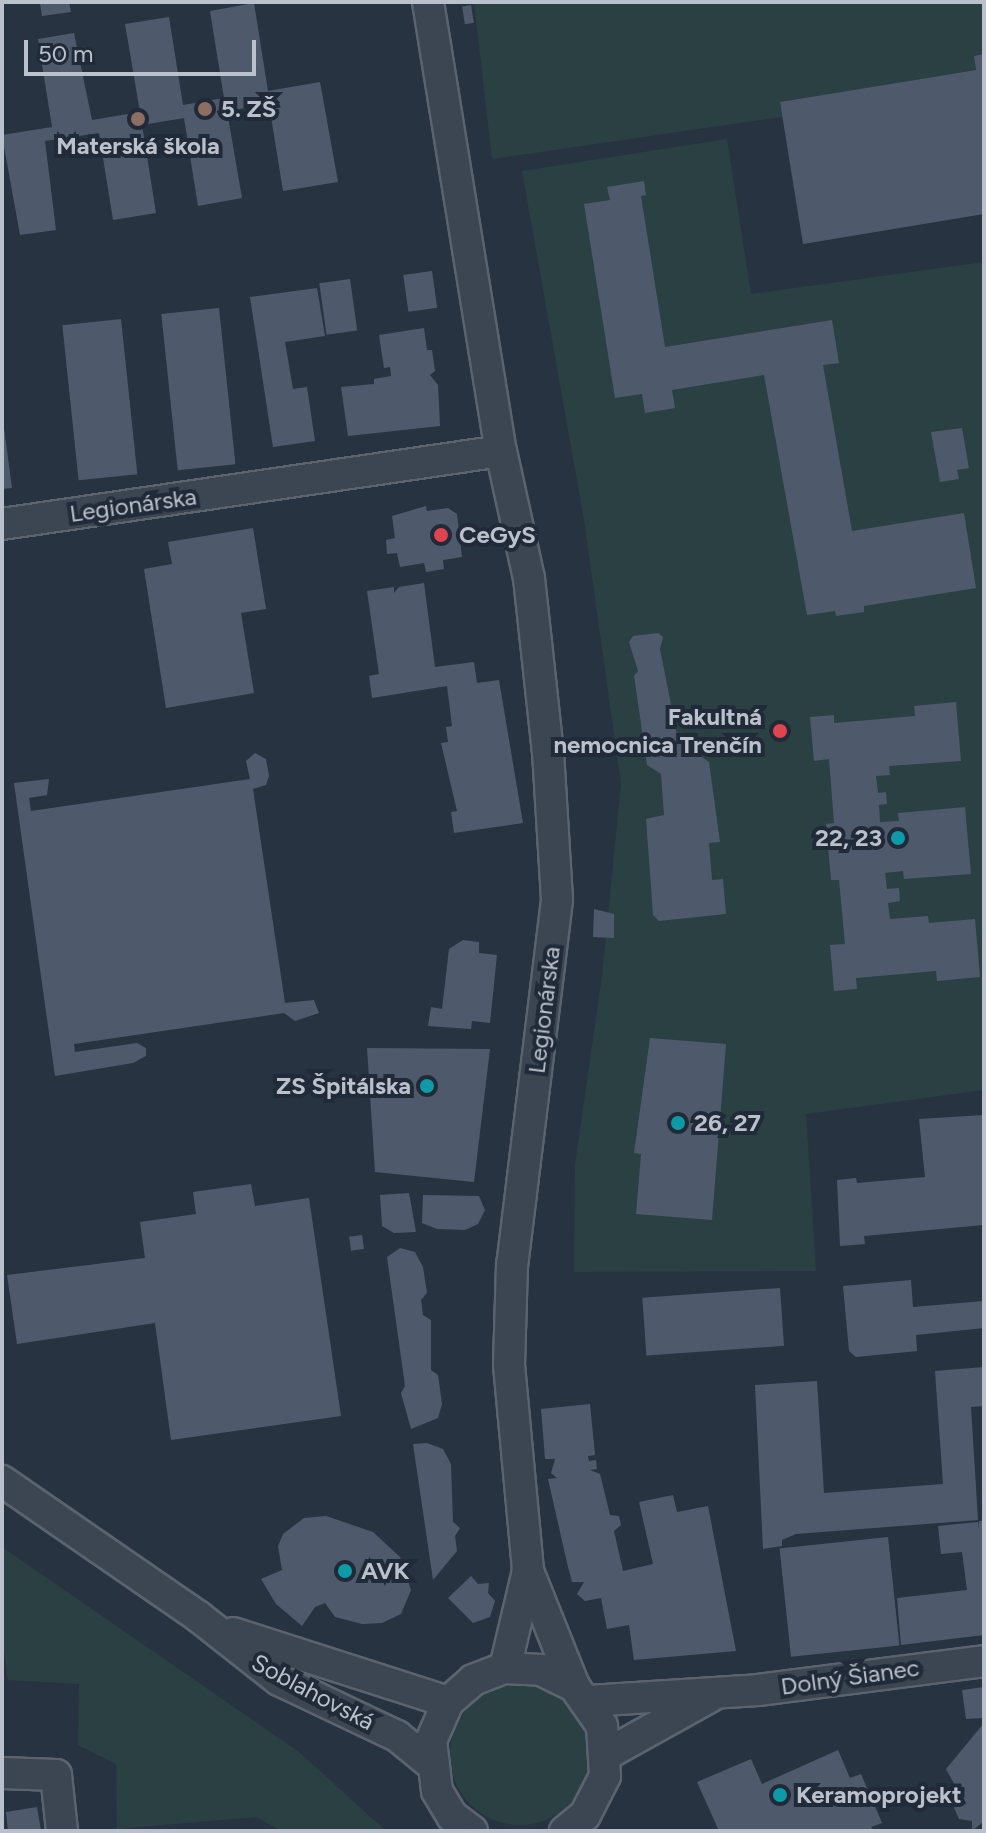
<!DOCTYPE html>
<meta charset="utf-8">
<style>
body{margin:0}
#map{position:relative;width:986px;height:1833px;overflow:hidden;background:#283342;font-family:Figtree,sans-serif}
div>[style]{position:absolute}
.green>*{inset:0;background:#2a4043}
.round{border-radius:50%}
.building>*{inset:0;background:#4e5a6b;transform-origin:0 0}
.roads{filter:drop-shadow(2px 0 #5b636f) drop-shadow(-2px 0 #5b636f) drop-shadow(0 2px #5b636f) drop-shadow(0 -2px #5b636f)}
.minor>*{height:30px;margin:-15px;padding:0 15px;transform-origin:15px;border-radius:15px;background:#3c4552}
.dots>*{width:22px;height:22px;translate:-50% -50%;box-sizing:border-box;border:4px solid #212a38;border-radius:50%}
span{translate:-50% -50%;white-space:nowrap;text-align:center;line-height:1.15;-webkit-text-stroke:8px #212a38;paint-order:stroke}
.poi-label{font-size:24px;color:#bac0cc;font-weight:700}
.left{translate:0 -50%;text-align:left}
.right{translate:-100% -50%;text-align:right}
.street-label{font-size:24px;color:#bac0cc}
.frame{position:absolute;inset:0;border:4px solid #bac0cc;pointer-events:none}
.scale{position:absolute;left:24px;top:40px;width:232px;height:36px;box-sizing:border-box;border:4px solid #bac0cc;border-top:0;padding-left:10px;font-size:24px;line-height:28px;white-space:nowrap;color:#bac0cc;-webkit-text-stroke:6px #212a38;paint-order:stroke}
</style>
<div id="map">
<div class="green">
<div style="clip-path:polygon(474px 2px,984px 2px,984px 54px,974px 56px,976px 70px,780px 102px,782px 117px,492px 159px)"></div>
<div style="clip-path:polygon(727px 139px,751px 294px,984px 262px,984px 1090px,806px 1114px,816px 1271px,574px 1272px,575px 1164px,602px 976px,621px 784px,584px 520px,522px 171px)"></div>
<div style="clip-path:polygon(2px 1547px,299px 1752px,386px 1831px,282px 1831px,256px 1817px,117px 1829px,116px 1764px,78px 1745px,79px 1684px,8px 1680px,2px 1639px)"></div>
<div class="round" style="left:450px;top:1685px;width:140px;height:140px"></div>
</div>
<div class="building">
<div style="clip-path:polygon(69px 2px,71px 12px,42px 16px,40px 3px)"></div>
<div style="clip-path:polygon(254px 3px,268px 91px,320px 82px,338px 182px,283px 191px,269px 104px,227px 111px,242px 198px,198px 206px,184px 118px,142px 125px,156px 213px,113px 220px,99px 133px,45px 141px,56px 230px,20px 235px,2px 135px,52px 127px,38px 39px,74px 33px,92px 120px,140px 112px,125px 24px,169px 17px,183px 105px,224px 98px,210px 11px)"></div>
<div style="left:471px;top:5px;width:18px;height:9px;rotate:81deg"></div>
<div style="clip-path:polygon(984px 54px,984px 214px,803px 244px,780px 102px,976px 70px,974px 56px)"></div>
<div style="clip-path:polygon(644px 181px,646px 195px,641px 196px,665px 347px,832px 320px,839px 363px,823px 365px,852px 531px,964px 513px,976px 588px,864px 606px,864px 612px,836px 616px,835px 611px,807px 615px,764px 375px,672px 390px,675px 408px,645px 413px,642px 394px,615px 398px,584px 204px,610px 200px,607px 187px)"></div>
<div style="left:432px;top:271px;width:37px;height:29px;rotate:82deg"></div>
<div style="left:350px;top:279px;width:52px;height:31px;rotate:82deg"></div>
<div style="clip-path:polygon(317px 288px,325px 336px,285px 342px,293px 389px,307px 387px,315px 441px,273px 447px,250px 297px)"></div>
<div style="left:219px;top:308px;width:157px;height:58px;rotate:84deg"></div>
<div style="left:121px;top:319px;width:156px;height:59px;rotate:84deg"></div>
<div style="clip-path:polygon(424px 328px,427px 350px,432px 350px,435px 371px,430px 375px,438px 385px,440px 426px,348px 436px,341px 387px,374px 384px,374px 379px,391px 376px,390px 367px,384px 368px,379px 335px)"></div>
<div style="clip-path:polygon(2px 413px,12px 488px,2px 489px)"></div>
<div style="clip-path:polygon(962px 428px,969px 468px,957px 470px,959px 479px,940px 482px,931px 432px)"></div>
<div style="clip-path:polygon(426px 506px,427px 511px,448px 508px,457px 514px,462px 557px,443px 560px,444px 569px,426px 572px,424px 563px,400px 567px,397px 553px,387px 554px,386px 540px,395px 538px,392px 516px)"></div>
<div style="clip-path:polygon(253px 528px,266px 609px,241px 613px,254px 693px,166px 708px,144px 569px,172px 564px,168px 542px)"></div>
<div style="clip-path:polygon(424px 583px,435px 667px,474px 662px,477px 683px,499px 680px,523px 823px,454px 833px,451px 812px,457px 811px,441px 743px,448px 742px,446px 727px,452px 726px,447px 686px,372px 698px,369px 676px,379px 674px,367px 591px,394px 587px,394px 593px,399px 587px)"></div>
<div style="clip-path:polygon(658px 633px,663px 637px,660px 649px,678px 740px,709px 762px,720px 842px,709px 843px,712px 880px,723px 879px,726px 914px,659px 921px,653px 915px,646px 819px,664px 815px,661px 774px,647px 765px,634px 676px,638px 671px,629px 642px,633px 636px)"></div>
<div style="clip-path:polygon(956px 702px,961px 761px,889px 766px,890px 775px,876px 776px,878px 793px,886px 792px,887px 804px,879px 805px,880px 822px,899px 821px,898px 813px,965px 807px,971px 874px,904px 879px,903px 871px,885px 873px,887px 889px,899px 888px,900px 901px,888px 903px,890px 919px,928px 916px,929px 923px,975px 919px,980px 977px,937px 981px,936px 971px,856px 978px,857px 989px,834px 991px,830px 945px,845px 944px,839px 880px,831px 880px,826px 824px,834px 823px,829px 759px,814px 761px,810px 717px,834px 715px,834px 723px,915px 716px,914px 706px)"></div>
<div style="clip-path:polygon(255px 753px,266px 759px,269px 776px,266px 785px,253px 789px,285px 1003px,314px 1000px,319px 1013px,295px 1021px,284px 1013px,74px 1044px,75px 1052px,137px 1043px,146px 1048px,146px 1056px,133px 1063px,55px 1076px,14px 783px,49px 779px,47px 795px,29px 798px,31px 811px,250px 779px,246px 761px)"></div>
<div style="clip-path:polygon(594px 909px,614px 914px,614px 938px,593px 937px)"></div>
<div style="clip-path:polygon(463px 940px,479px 942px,479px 953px,497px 955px,490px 1023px,472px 1021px,471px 1029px,428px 1026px,431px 1007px,442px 1009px,449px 949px)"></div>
<div style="clip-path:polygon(650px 1038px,726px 1044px,712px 1220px,636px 1214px,641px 1154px,634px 1153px)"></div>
<div style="clip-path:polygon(367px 1048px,490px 1049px,474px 1182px,375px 1172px)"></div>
<div style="clip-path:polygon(984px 1115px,984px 1225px,864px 1236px,865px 1244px,840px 1246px,837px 1180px,856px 1178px,857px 1183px,925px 1177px,919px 1119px)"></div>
<div style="clip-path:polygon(251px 1184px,255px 1206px,309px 1198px,341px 1416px,171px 1440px,155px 1323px,17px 1344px,7px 1275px,145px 1258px,140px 1222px,196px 1214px,193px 1192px)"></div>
<div style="clip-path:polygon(409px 1193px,416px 1232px,394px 1233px,382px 1226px,380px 1195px)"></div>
<div style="clip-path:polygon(423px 1195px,479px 1196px,485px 1210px,478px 1224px,465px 1230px,437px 1229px,422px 1223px)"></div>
<div style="left:362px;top:1235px;width:14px;height:13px;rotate:82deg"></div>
<div style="clip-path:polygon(400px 1248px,415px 1252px,423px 1267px,427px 1293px,421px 1300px,423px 1315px,431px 1320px,431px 1370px,438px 1375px,442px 1404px,438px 1418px,411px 1429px,401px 1393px,405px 1386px,387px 1257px)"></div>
<div style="clip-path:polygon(911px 1280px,913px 1307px,984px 1301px,984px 1328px,916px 1335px,917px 1351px,856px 1357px,849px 1351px,843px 1286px)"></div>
<div style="left:780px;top:1288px;width:58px;height:138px;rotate:86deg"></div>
<div style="clip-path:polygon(984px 1367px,984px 1406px,971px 1407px,978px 1520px,796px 1534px,782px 1540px,782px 1546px,763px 1549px,755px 1385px,817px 1381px,824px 1493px,943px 1484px,935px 1371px)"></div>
<div style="clip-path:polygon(590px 1404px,595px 1455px,588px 1456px,589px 1461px,596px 1460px,597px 1469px,590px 1470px,600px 1474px,610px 1515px,619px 1516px,621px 1525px,614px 1531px,623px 1571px,653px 1564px,639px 1502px,673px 1495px,677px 1512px,708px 1506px,736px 1651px,634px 1660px,629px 1625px,607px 1629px,601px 1598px,585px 1601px,577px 1594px,584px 1582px,572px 1582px,568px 1567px,548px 1479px,557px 1478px,551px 1473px,555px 1459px,545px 1459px,541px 1409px)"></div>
<div style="clip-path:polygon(427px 1443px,443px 1449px,451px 1464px,453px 1522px,460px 1528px,455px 1536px,457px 1551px,433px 1580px,413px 1444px)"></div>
<div style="clip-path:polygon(326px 1516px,373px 1532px,400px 1557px,411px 1590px,401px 1614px,382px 1623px,362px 1624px,335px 1617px,325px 1603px,315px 1607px,302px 1626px,276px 1604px,261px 1579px,282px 1570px,278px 1546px,283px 1534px,304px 1518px)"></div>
<div style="clip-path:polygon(979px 1521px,984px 1521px,984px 1635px,901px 1645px,897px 1598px,967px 1590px,962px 1552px,941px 1554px,938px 1526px,978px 1522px,978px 1529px)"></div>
<div style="left:888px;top:1537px;width:109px;height:109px;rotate:84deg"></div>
<div style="clip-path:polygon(471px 1576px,478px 1584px,489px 1583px,488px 1593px,495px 1601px,490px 1617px,473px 1623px,448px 1598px)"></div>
<div style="clip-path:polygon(984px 1687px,984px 1718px,966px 1719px,962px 1690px)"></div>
<div style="clip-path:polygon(984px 1723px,984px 1821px,972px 1831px,972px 1821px,959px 1819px,954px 1808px,962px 1798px,946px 1769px)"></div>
<div style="clip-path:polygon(838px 1750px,850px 1778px,861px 1774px,882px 1823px,871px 1827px,874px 1831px,719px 1831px,697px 1782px,751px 1759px,762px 1784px)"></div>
<div style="clip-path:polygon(37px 1807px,41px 1831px,8px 1831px,6px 1812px)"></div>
</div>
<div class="roads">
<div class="minor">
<div style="left:428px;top:2px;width:455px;rotate:80.8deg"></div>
<div style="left:501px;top:451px;width:130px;rotate:77.6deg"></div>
<div style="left:529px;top:578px;width:175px;rotate:83.8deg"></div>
<div style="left:548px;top:752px;width:148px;rotate:86.5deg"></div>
<div style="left:557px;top:900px;width:367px;rotate:97deg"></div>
<div style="left:512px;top:1264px;width:101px;rotate:91.7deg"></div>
<div style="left:509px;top:1365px;width:207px;rotate:84.7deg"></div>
<div style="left:528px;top:1571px;width:124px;rotate:68.2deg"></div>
<div style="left:2px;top:524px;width:504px;rotate:-8.32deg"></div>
<div style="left:2px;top:1481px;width:239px;rotate:34.6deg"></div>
<div style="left:199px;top:1617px;width:102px;rotate:38.2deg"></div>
<div style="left:279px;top:1680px;width:131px;rotate:25.4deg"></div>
<div style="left:397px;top:1736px;width:43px;rotate:39.3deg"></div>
<div style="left:233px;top:1633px;width:226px;rotate:17.8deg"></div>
<div style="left:505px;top:1668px;width:100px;rotate:-76.7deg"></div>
<div style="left:589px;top:1701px;width:169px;rotate:-3.7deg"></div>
<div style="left:758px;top:1690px;width:228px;rotate:-7.3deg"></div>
<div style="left:607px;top:1754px;width:119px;rotate:-29.1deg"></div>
<div style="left:2px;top:1773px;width:54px;rotate:2.1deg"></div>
<div style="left:56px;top:1775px;width:56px;rotate:83.9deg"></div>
<div style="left:472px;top:1831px;width:25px;rotate:-143deg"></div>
<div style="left:452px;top:1816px;width:29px;rotate:-121deg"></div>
<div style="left:437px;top:1791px;width:50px;rotate:-96.8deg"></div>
<div style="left:431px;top:1741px;width:43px;rotate:-66.4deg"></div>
<div style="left:448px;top:1702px;width:33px;rotate:-41deg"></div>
<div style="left:473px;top:1680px;width:34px;rotate:-21deg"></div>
<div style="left:505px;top:1668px;width:36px;rotate:3deg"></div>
<div style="left:541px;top:1670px;width:37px;rotate:26deg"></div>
<div style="left:574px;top:1686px;width:49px;rotate:55deg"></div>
<div style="left:602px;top:1726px;width:50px;rotate:86.6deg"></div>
<div style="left:605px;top:1776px;width:44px;rotate:117.1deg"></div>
<div style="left:585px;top:1815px;width:26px;rotate:141deg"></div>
</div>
</div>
<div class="dots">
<div style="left:205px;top:109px;background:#8d6e63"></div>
<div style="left:138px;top:119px;background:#8d6e63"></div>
<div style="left:441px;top:535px;background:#e0444e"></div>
<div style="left:780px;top:731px;background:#e0444e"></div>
<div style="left:898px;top:838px;background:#0f9aa8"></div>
<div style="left:427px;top:1086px;background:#0f9aa8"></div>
<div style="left:678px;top:1123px;background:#0f9aa8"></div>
<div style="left:345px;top:1571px;background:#0f9aa8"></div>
<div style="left:780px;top:1795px;background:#0f9aa8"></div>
</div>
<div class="poi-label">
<span class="left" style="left:221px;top:109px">5. ZŠ</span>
<span style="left:138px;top:146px">Materská škola</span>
<span class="left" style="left:459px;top:535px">CeGyS</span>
<span class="right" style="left:762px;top:731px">Fakultná<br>nemocnica Trenčín</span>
<span class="right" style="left:882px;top:838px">22, 23</span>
<span class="right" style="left:411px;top:1086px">ZS Špitálska</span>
<span class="left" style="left:694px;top:1123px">26, 27</span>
<span class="left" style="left:361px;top:1571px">AVK</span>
<span class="left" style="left:796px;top:1795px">Keramoprojekt</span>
</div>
<div class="street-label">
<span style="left:133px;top:505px;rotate:-8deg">Legionárska</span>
<span style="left:544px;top:1010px;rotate:-83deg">Legionárska</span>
<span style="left:850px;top:1677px;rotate:-8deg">Dolný Šianec</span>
<span style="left:313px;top:1692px;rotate:28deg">Soblahovská</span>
</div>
<div class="frame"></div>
<div class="scale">50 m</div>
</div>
